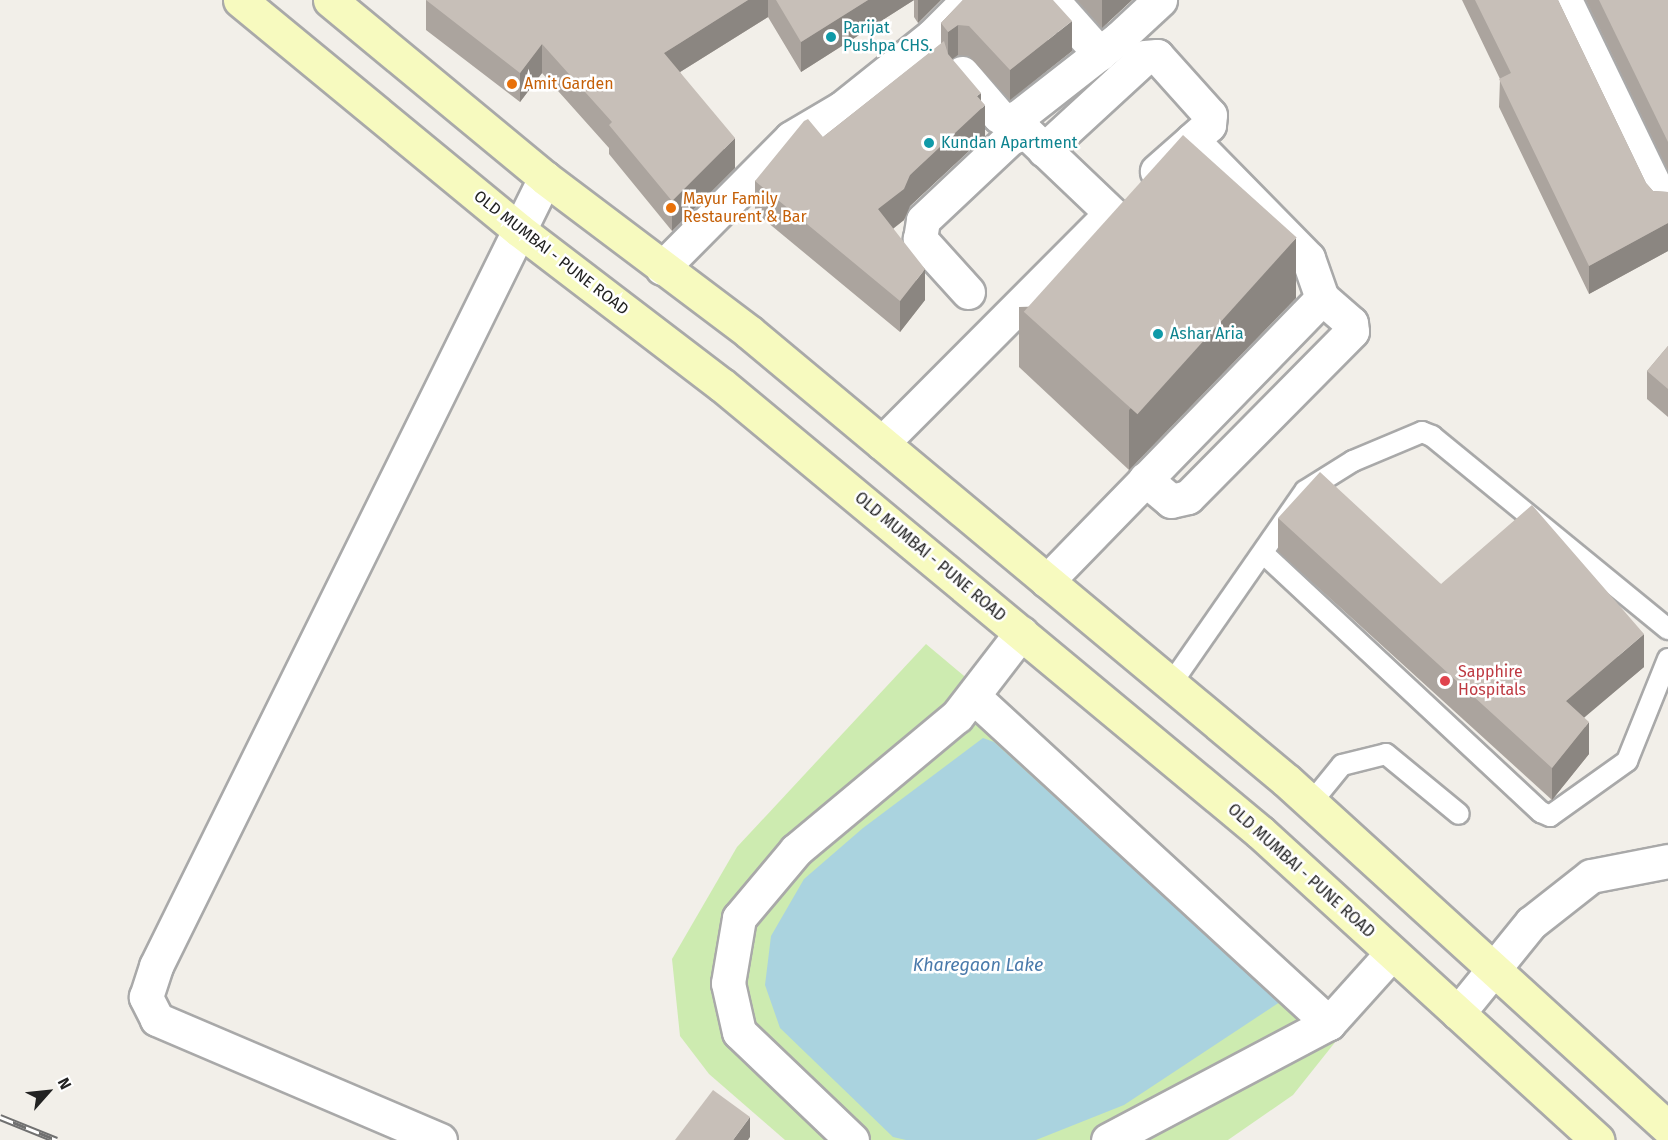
<!DOCTYPE html>
<style>
body{margin:0}
#map{position:relative;width:1668px;height:1140px;overflow:hidden;background:#f2efe9;font-family:"Fira Sans",sans-serif}
div>[style]{position:absolute}
.grass>*{inset:0;background:#cdebb0}
.water>*{inset:0;background:#aad3df}
.roads{filter:drop-shadow(2px 0 #a9a9a9) drop-shadow(-2px 0 #a9a9a9) drop-shadow(0 2px #a9a9a9) drop-shadow(0 -2px #a9a9a9)}
.lane>*{height:20px;margin:-10px;padding:0 10px;transform-origin:10px;border-radius:10px;background:#fff}
.street>*{height:33px;margin:-16.5px;padding:0 16.5px;transform-origin:16.5px;border-radius:16.5px;background:#fff}
.secondary>*{height:33px;margin:-16.5px;padding:0 16.5px;transform-origin:16.5px;border-radius:16.5px;background:#f7fabf}
.rail>*{height:7px;margin-top:-3.5px;transform-origin:0;background:repeating-linear-gradient(90deg,#fff 0 14px,#707070 0 28px);box-sizing:border-box;border-block:2px solid #707070}
.wall>*{inset:0;background:#aba49e}
.shaded-wall>*{inset:0;background:#8b8681}
.building>*{inset:0;background:#c7bfb8;transform-origin:0 0}
.dots>*{width:16px;height:16px;translate:-50% -50%;box-sizing:border-box;border:3px solid #fff;border-radius:50%}
span{translate:-50% -50%;white-space:nowrap;text-align:center;line-height:1.15;-webkit-text-stroke:5px #fff;paint-order:stroke}
.culture-label{font-size:16px;color:#0d838f}
.left{translate:0 -50%;text-align:left}
.food-label{font-size:16px;color:#c56008}
.street-label{font-size:16px;color:#222}
.health-label{font-size:16px;color:#be3a42}
.water-label{font-size:18px;color:#4a7aab;font-style:italic}
.north{position:absolute;left:18px;top:1062px;width:60px;height:60px;-webkit-text-stroke:4px #fff;paint-order:stroke;rotate:63deg;font-size:16px;font-weight:700;line-height:24px;text-align:center;color:#222}
.north::after{content:'';display:block;margin:auto;width:21px;height:27px;background:#222;clip-path:polygon(50% 0,100% 100%,50% 72%,0 100%)}
</style>
<div id="map">
<div class="grass">
<div style="clip-path:polygon(926px 644px,1114px 802px,1352px 1021px,1293px 1095px,1228px 1140px,785px 1140px,709px 1074px,680px 1036px,672px 959px,737px 847px)"></div>
</div>
<div class="water">
<div style="clip-path:polygon(983px 738px,994px 742px,1247px 972px,1255px 968px,1286px 998px,1124px 1105px,1036px 1140px,906px 1140px,893px 1137px,780px 1028px,765px 985px,771px 936px,804px 879px,863px 828px)"></div>
</div>
<div class="roads">
<div class="lane">
<div style="left:1263px;top:553px;width:380px;rotate:43deg"></div>
<div style="left:1541px;top:812px;width:10px;rotate:24deg"></div>
<div style="left:1550px;top:816px;width:95px;rotate:-35.5deg"></div>
<div style="left:1627px;top:761px;width:110px;rotate:-68.1deg"></div>
<div style="left:1171px;top:684px;width:235px;rotate:-55.2deg"></div>
<div style="left:1305px;top:491px;width:57px;rotate:-32deg"></div>
<div style="left:1353px;top:461px;width:75px;rotate:-22.8deg"></div>
<div style="left:1422px;top:432px;width:11px;rotate:22deg"></div>
<div style="left:1432px;top:436px;width:305px;rotate:39.3deg"></div>
<div style="left:1311px;top:803px;width:49px;rotate:-50.8deg"></div>
<div style="left:1342px;top:765px;width:45px;rotate:-14deg"></div>
<div style="left:1386px;top:754px;width:94px;rotate:39.4deg"></div>
</div>
<div class="street">
<div style="left:1052px;top:0;width:72px;rotate:48.4deg"></div>
<div style="left:1565px;top:0;width:225px;rotate:64.2deg"></div>
<div style="left:962px;top:73px;width:57px;rotate:49.3deg"></div>
<div style="left:999px;top:116px;width:10px;rotate:24deg"></div>
<div style="left:1008px;top:120px;width:10px;rotate:-17deg"></div>
<div style="left:1018px;top:117px;width:128px;rotate:-38deg"></div>
<div style="left:1119px;top:38px;width:56px;rotate:-42.8deg"></div>
<div style="left:1044px;top:150px;width:137px;rotate:-42.6deg"></div>
<div style="left:1145px;top:57px;width:12px;rotate:-5deg"></div>
<div style="left:1157px;top:56px;width:79px;rotate:48.1deg"></div>
<div style="left:1210px;top:115px;width:10px;rotate:96deg"></div>
<div style="left:1209px;top:125px;width:23px;rotate:139deg"></div>
<div style="left:662px;top:268px;width:183px;rotate:-45.2deg"></div>
<div style="left:791px;top:138px;width:59px;rotate:-30.5deg"></div>
<div style="left:842px;top:108px;width:115px;rotate:-38.7deg"></div>
<div style="left:932px;top:36px;width:51px;rotate:-45deg"></div>
<div style="left:968px;top:292px;width:72px;rotate:-132.2deg"></div>
<div style="left:920px;top:239px;width:19px;rotate:-81deg"></div>
<div style="left:923px;top:220px;width:120px;rotate:-43.3deg"></div>
<div style="left:1010px;top:138px;width:17px;rotate:-21deg"></div>
<div style="left:1026px;top:132px;width:117px;rotate:43.6deg"></div>
<div style="left:882px;top:443px;width:308px;rotate:-45.1deg"></div>
<div style="left:1145px;top:479px;width:34px;rotate:40deg"></div>
<div style="left:1171px;top:501px;width:17px;rotate:-13deg"></div>
<div style="left:1188px;top:497px;width:233px;rotate:-45.3deg"></div>
<div style="left:1352px;top:331px;width:8px;rotate:-97deg"></div>
<div style="left:1351px;top:323px;width:38px;rotate:-139deg"></div>
<div style="left:1047px;top:581px;width:395px;rotate:-45.8deg"></div>
<div style="left:1322px;top:298px;width:42px;rotate:-109.3deg"></div>
<div style="left:1308px;top:258px;width:165px;rotate:-134.5deg"></div>
<div style="left:1192px;top:140px;width:47px;rotate:138.5deg"></div>
<div style="left:974px;top:697px;width:482px;rotate:42.6deg"></div>
<div style="left:1329px;top:1023px;width:250px;rotate:152.1deg"></div>
<div style="left:1458px;top:1013px;width:116px;rotate:-51deg"></div>
<div style="left:1531px;top:923px;width:76px;rotate:-38.1deg"></div>
<div style="left:1591px;top:876px;width:78px;rotate:-11deg"></div>
<div style="left:1329px;top:1023px;width:94px;rotate:-48deg"></div>
<div style="left:440px;top:1140px;width:308px;rotate:-156.9deg"></div>
<div style="left:157px;top:1019px;width:25px;rotate:-117deg"></div>
<div style="left:146px;top:997px;width:33px;rotate:-72deg"></div>
<div style="left:156px;top:966px;width:879px;rotate:-63.73deg"></div>
<div style="left:852px;top:1140px;width:156px;rotate:-136.3deg"></div>
<div style="left:739px;top:1032px;width:50px;rotate:-102.7deg"></div>
<div style="left:728px;top:983px;width:66px;rotate:-80.4deg"></div>
<div style="left:739px;top:918px;width:89px;rotate:-50deg"></div>
<div style="left:796px;top:850px;width:209px;rotate:-39.8deg"></div>
<div style="left:957px;top:716px;width:105px;rotate:-52.4deg"></div>
</div>
<div class="secondary">
<div style="left:240px;top:0;width:362px;rotate:39.5deg"></div>
<div style="left:519px;top:230px;width:255px;rotate:37.4deg"></div>
<div style="left:722px;top:385px;width:699px;rotate:39.72deg"></div>
<div style="left:1260px;top:832px;width:457px;rotate:42.4deg"></div>
<div style="left:330px;top:0;width:279px;rotate:39.6deg"></div>
<div style="left:545px;top:178px;width:256px;rotate:37deg"></div>
<div style="left:749px;top:332px;width:699px;rotate:39.84deg"></div>
<div style="left:1286px;top:780px;width:517px;rotate:42.33deg"></div>
</div>
</div>
<div class="rail">
<div style="left:0;top:1117px;width:61px;rotate:22deg"></div>
</div>
<div class="wall">
<div style="clip-path:polygon(426px 0,941px 0,918px 23px,914px 17px,914px 0,801px 72px,768px 17px,680px 72px,735px 168px,672px 231px,609px 154px,609px 148px,542px 73px,520px 102px,426px 30px)"></div>
<div style="clip-path:polygon(963px 0,1072px 51px,1010px 100px,969px 56px,958px 55px,952px 59px,981px 101px,985px 136px,910px 206px,904px 220px,893px 229px,925px 300px,900px 332px,755px 212px,755px 181px,823px 137px,941px 44px,941px 23px)"></div>
<div style="clip-path:polygon(1077px 0,1132px 0,1102px 28px)"></div>
<div style="clip-path:polygon(1462px 0,1558px 0,1646px 183px,1653px 191px,1668px 192px,1668px 251px,1589px 294px,1499px 107px,1500px 79px)"></div>
<div style="clip-path:polygon(1586px 0,1668px 0,1668px 170px)"></div>
<div style="clip-path:polygon(1296px 298px,1129px 470px,1019px 367px,1019px 307px)"></div>
<div style="clip-path:polygon(1668px 346px,1668px 417px,1647px 399px,1647px 371px)"></div>
<div style="clip-path:polygon(1278px 518px,1441px 584px,1644px 667px,1584px 717px,1589px 754px,1552px 800px,1278px 551px)"></div>
</div>
<div class="shaded-wall">
<div style="clip-path:polygon(748px 0,768px 0,768px 17px,664px 82px,664px 53px)"></div>
<div style="clip-path:polygon(868px 0,914px 0,801px 72px,801px 42px)"></div>
<div style="clip-path:polygon(918px 0,941px 0,918px 23px)"></div>
<div style="clip-path:polygon(1102px 0,1132px 0,1102px 28px)"></div>
<div style="clip-path:polygon(1072px 21px,1072px 51px,1010px 100px,1010px 70px)"></div>
<div style="clip-path:polygon(958px 25px,958px 55px,948px 62px,948px 32px)"></div>
<div style="clip-path:polygon(542px 44px,542px 73px,520px 102px,520px 73px)"></div>
<div style="clip-path:polygon(981px 93px,981px 109px,985px 105px,985px 136px,910px 206px,904px 220px,878px 240px,878px 209px,910px 175px,977px 96px)"></div>
<div style="clip-path:polygon(735px 138px,735px 168px,672px 231px,672px 201px)"></div>
<div style="clip-path:polygon(1668px 223px,1668px 251px,1589px 294px,1589px 266px)"></div>
<div style="clip-path:polygon(1296px 238px,1296px 298px,1129px 470px,1129px 410px)"></div>
<div style="clip-path:polygon(925px 269px,925px 300px,900px 332px,900px 301px)"></div>
<div style="clip-path:polygon(1644px 634px,1644px 667px,1566px 733px,1566px 701px)"></div>
<div style="clip-path:polygon(1589px 722px,1589px 754px,1552px 800px,1552px 768px)"></div>
<div style="clip-path:polygon(750px 1117px,750px 1137px,748px 1140px,733px 1140px)"></div>
</div>
<div class="building">
<div style="clip-path:polygon(426px 0,748px 0,664px 53px,735px 138px,672px 201px,609px 125px,612px 122px,542px 44px,520px 73px)"></div>
<div style="clip-path:polygon(776px 0,868px 0,801px 42px)"></div>
<div style="clip-path:polygon(963px 0,1053px 0,1072px 21px,1010px 70px,969px 26px,958px 25px,948px 32px,941px 23px)"></div>
<div style="clip-path:polygon(1475px 0,1558px 0,1646px 183px,1653px 191px,1668px 192px,1668px 223px,1589px 266px,1499px 79px,1511px 73px)"></div>
<div style="clip-path:polygon(1599px 0,1668px 0,1668px 142px)"></div>
<div style="clip-path:polygon(944px 41px,948px 54px,981px 93px,977px 96px,985px 105px,910px 175px,904px 189px,878px 209px,925px 269px,900px 301px,755px 181px,804px 121px,808px 119px,823px 137px)"></div>
<div style="left:1183px;top:135px;width:153px;height:238px;rotate:42deg"></div>
<div style="clip-path:polygon(1668px 346px,1668px 389px,1647px 371px)"></div>
<div style="clip-path:polygon(1320px 472px,1441px 584px,1532px 505px,1644px 634px,1566px 701px,1589px 722px,1552px 768px,1278px 518px)"></div>
<div style="clip-path:polygon(713px 1090px,750px 1117px,733px 1140px,675px 1140px)"></div>
</div>
<div class="dots">
<div style="left:831px;top:37px;background:#0f9aa8"></div>
<div style="left:512px;top:84px;background:#e8710a"></div>
<div style="left:929px;top:143px;background:#0f9aa8"></div>
<div style="left:671px;top:208px;background:#e8710a"></div>
<div style="left:1158px;top:334px;background:#0f9aa8"></div>
<div style="left:1445px;top:681px;background:#e0444e"></div>
</div>
<div class="culture-label">
<span class="left" style="left:843px;top:37px">Parijat<br>Pushpa CHS.</span>
<span class="left" style="left:941px;top:143px">Kundan Apartment</span>
<span class="left" style="left:1170px;top:334px">Ashar Aria</span>
</div>
<div class="food-label">
<span class="left" style="left:524px;top:84px">Amit Garden</span>
<span class="left" style="left:683px;top:208px">Mayur Family<br>Restaurent &amp; Bar</span>
</div>
<div class="street-label">
<span style="left:551px;top:253px;rotate:38deg">OLD MUMBAI - PUNE ROAD</span>
<span style="left:930px;top:557px;rotate:40deg">OLD MUMBAI - PUNE ROAD</span>
<span style="left:1301px;top:871px;rotate:42deg">OLD MUMBAI - PUNE ROAD</span>
</div>
<div class="health-label">
<span class="left" style="left:1458px;top:681px">Sapphire<br>Hospitals</span>
</div>
<div class="water-label">
<span style="left:978px;top:965px">Kharegaon Lake</span>
</div>
<div class="north">N</div>
</div>
